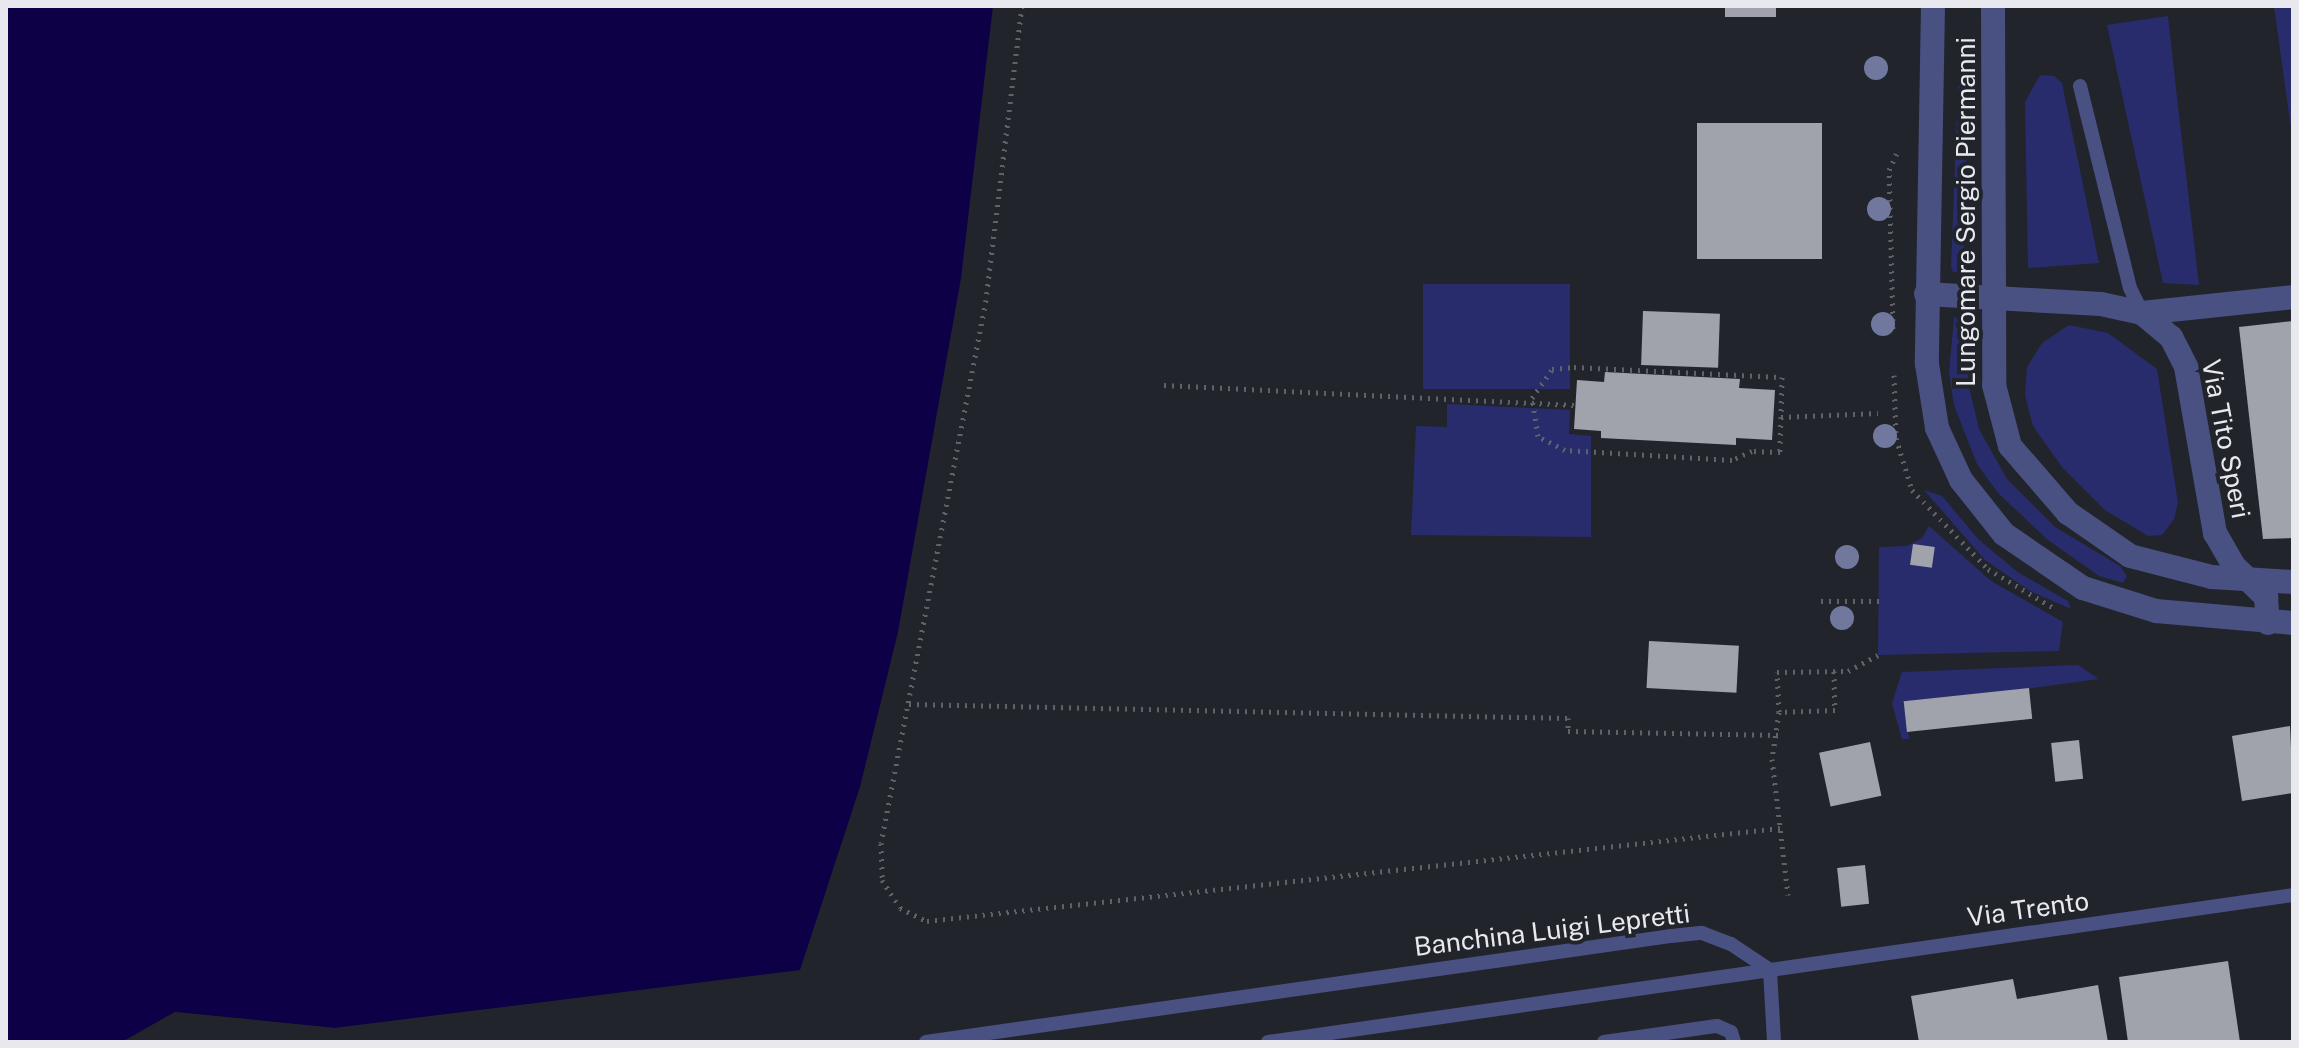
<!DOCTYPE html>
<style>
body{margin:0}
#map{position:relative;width:2299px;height:1048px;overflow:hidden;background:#22242b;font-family:"Public Sans",sans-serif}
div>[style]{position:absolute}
.green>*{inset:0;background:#282c6c;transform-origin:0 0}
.water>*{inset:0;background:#0d0047}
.pier>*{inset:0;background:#22242b}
.building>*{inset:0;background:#a1a3ac;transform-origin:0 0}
.path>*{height:5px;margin-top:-2.5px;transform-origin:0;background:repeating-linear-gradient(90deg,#606268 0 2px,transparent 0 8px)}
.service>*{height:14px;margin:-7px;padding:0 7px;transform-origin:7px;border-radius:7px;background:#495182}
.minor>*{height:24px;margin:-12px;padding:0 12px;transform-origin:12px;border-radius:12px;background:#495182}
.trees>*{width:24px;height:24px;margin:-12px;border-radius:50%;background:#71789e}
span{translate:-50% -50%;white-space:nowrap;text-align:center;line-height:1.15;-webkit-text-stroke:8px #22242b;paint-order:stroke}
.street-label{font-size:26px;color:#e8e9ee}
.frame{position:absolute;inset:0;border:8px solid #e8e9ee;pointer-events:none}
</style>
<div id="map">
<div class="green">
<div style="clip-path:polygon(2274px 6px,2293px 6px,2293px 142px,2285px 86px)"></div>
<div style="clip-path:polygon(2168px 16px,2177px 98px,2199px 285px,2163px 283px,2107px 25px)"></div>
<div style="clip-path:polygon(1959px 61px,1970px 68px,1963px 272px,1953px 272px,1951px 266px)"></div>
<div style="clip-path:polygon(2040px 75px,2054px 76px,2062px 83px,2099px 263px,2028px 268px,2025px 102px)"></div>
<div style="left:1423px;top:284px;width:147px;height:105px"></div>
<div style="clip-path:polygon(1954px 317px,1965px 323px,1969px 387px,1979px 429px,2007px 479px,2055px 527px,2120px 566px,2127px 576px,2123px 583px,2099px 576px,2048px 540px,1998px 493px,1977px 464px,1954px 405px,1949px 372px)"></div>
<div style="clip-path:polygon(2069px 325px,2108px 333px,2157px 369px,2178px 503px,2174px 519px,2162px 535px,2148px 536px,2105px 510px,2062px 467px,2033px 426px,2025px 395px,2027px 367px,2042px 343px)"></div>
<div style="clip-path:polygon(1447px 404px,1570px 410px,1569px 434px,1591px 436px,1591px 537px,1411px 535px,1416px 426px,1447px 427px)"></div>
<div style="clip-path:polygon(1924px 490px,1942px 496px,1979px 540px,2019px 573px,2068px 601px,2071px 609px,2030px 591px,1985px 560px)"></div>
<div style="clip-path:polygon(1929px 526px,1991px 581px,2063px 622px,2059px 651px,1878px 655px,1879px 547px,1907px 546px,1922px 538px)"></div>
<div style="clip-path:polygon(2078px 665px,2099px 679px,1905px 705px,1909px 739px,1902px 739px,1892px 703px,1902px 672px)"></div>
</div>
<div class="water">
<div style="clip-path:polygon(6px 6px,993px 6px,961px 278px,898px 632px,860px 787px,800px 970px,335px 1028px,175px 1012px,122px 1042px,6px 1042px)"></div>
</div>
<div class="pier">
<div style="clip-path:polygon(805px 970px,335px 1032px,175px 1016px,122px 1042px,175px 1012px,335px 1028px)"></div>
</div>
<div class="building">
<div style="left:1725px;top:6px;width:51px;height:11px"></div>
<div style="left:1822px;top:123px;width:136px;height:125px;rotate:90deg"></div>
<div style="left:1643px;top:311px;width:77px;height:54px;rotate:2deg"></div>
<div style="clip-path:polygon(2293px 321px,2293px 538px,2263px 539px,2239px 327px)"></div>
<div style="clip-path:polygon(1605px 372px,1740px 379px,1739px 388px,1775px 390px,1772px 440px,1736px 438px,1736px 445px,1601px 438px,1601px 431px,1574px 429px,1577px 380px,1604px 382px)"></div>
<div style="left:1913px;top:544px;width:22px;height:21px;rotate:8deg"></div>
<div style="left:1649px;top:641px;width:90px;height:47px;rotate:3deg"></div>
<div style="left:2029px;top:688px;width:31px;height:126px;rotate:84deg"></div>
<div style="clip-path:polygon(2290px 726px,2293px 793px,2242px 801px,2232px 736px)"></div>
<div style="left:2079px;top:740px;width:39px;height:28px;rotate:84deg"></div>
<div style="left:1870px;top:742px;width:55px;height:52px;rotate:78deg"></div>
<div style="left:1865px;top:865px;width:39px;height:28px;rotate:84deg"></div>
<div style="clip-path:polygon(2228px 961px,2240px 1042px,2128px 1042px,2119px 977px)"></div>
<div style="clip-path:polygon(2013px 979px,2017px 999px,2098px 985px,2108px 1042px,1919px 1042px,1911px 996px)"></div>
</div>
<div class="path">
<div style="left:1022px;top:6px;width:296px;rotate:97deg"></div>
<div style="left:986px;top:300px;width:553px;rotate:100.94deg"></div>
<div style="left:881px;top:843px;width:37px;rotate:88deg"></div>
<div style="left:882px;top:880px;width:33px;rotate:57deg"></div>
<div style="left:900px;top:908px;width:30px;rotate:26deg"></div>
<div style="left:927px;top:921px;width:858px;rotate:-6.22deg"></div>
<div style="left:1893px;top:329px;width:159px;rotate:-91.4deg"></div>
<div style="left:1889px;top:170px;width:23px;rotate:-65deg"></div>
<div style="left:1894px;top:375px;width:63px;rotate:88.2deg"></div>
<div style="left:1896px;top:438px;width:54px;rotate:72.9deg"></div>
<div style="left:1912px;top:490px;width:110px;rotate:46.1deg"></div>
<div style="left:1988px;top:569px;width:78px;rotate:30.8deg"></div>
<div style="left:1164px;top:385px;width:411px;rotate:2.8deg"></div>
<div style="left:1781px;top:417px;width:35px;rotate:92deg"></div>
<div style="left:1780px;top:452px;width:28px;rotate:-178deg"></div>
<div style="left:1752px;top:451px;width:22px;rotate:156deg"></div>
<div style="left:1732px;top:460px;width:167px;rotate:-176.6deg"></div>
<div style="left:1565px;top:450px;width:30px;rotate:-153deg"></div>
<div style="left:1538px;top:436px;width:38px;rotate:-99deg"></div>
<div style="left:1532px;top:398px;width:35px;rotate:-55deg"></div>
<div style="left:1552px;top:369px;width:22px;rotate:-5deg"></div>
<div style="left:1574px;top:367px;width:208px;rotate:2.8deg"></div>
<div style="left:1782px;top:377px;width:40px;rotate:91.4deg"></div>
<div style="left:1781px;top:417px;width:97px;rotate:-2.4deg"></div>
<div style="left:1821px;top:601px;width:58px"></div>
<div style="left:1834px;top:671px;width:39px;rotate:89deg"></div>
<div style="left:1835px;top:710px;width:56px;rotate:178deg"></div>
<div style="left:1779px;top:712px;width:40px;rotate:-92.9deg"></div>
<div style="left:1777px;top:672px;width:71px;rotate:-0.8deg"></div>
<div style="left:1848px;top:671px;width:34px;rotate:-28deg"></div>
<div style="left:909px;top:704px;width:659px;rotate:1.22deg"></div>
<div style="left:1568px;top:718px;width:13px;rotate:90deg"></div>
<div style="left:1568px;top:731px;width:211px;rotate:1.1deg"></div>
<div style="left:1779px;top:712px;width:48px;rotate:98.5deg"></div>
<div style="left:1772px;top:759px;width:137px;rotate:83.3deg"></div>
</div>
<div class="service">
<div style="left:2080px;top:86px;width:208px;rotate:76.1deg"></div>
<div style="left:2130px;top:288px;width:28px;rotate:64deg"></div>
<div style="left:1770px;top:970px;width:72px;rotate:86.8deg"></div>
<div style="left:926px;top:1042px;width:753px;rotate:-8.1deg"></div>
<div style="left:1671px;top:936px;width:31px;rotate:-6deg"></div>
<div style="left:1702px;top:933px;width:31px;rotate:21deg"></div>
<div style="left:1731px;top:944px;width:47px;rotate:33.7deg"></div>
<div style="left:1268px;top:1042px;width:1035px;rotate:-8.16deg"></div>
<div style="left:1604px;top:1042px;width:114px;rotate:-8.1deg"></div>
<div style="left:1717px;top:1026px;width:15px;rotate:23deg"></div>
<div style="left:1731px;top:1032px;width:10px;rotate:73deg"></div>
</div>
<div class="minor">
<div style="left:1933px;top:6px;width:358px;rotate:91deg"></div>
<div style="left:1927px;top:364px;width:65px;rotate:81.1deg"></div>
<div style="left:1937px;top:428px;width:57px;rotate:65.2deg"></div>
<div style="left:1961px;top:480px;width:69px;rotate:51.5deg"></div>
<div style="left:2004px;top:534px;width:96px;rotate:34.4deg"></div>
<div style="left:2083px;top:588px;width:77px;rotate:17.5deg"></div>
<div style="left:2156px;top:611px;width:138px;rotate:5deg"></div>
<div style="left:1993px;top:6px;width:379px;rotate:89.8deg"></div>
<div style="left:1994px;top:385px;width:63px;rotate:75.3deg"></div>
<div style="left:2010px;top:446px;width:89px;rotate:49.1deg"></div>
<div style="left:2068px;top:513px;width:75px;rotate:34.7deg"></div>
<div style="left:2130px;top:556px;width:85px;rotate:14.4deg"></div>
<div style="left:2212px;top:577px;width:81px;rotate:3.5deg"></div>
<div style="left:1926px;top:294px;width:175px;rotate:3.3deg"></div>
<div style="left:2101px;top:304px;width:42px;rotate:12.4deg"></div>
<div style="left:2142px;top:313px;width:152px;rotate:-6deg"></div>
<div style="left:2142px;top:313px;width:38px;rotate:40deg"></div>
<div style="left:2171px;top:337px;width:34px;rotate:63deg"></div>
<div style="left:2186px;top:367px;width:169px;rotate:80.1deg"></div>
<div style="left:2215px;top:533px;width:38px;rotate:60deg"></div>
<div style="left:2234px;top:566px;width:45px;rotate:44.1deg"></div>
<div style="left:2266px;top:597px;width:26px;rotate:86deg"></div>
</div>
<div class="trees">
<div style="left:1876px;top:68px"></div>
<div style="left:1879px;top:209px"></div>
<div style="left:1883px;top:324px"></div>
<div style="left:1885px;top:436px"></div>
<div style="left:1847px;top:557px"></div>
<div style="left:1842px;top:618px"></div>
</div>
<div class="street-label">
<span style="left:1966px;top:212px;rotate:-90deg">Lungomare Sergio Piermanni</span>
<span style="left:2226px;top:439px;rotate:79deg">Via Tito Speri</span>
<span style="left:2028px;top:909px;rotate:-8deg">Via Trento</span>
<span style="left:1552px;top:930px;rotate:-7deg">Banchina Luigi Lepretti</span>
</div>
<div class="frame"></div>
</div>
